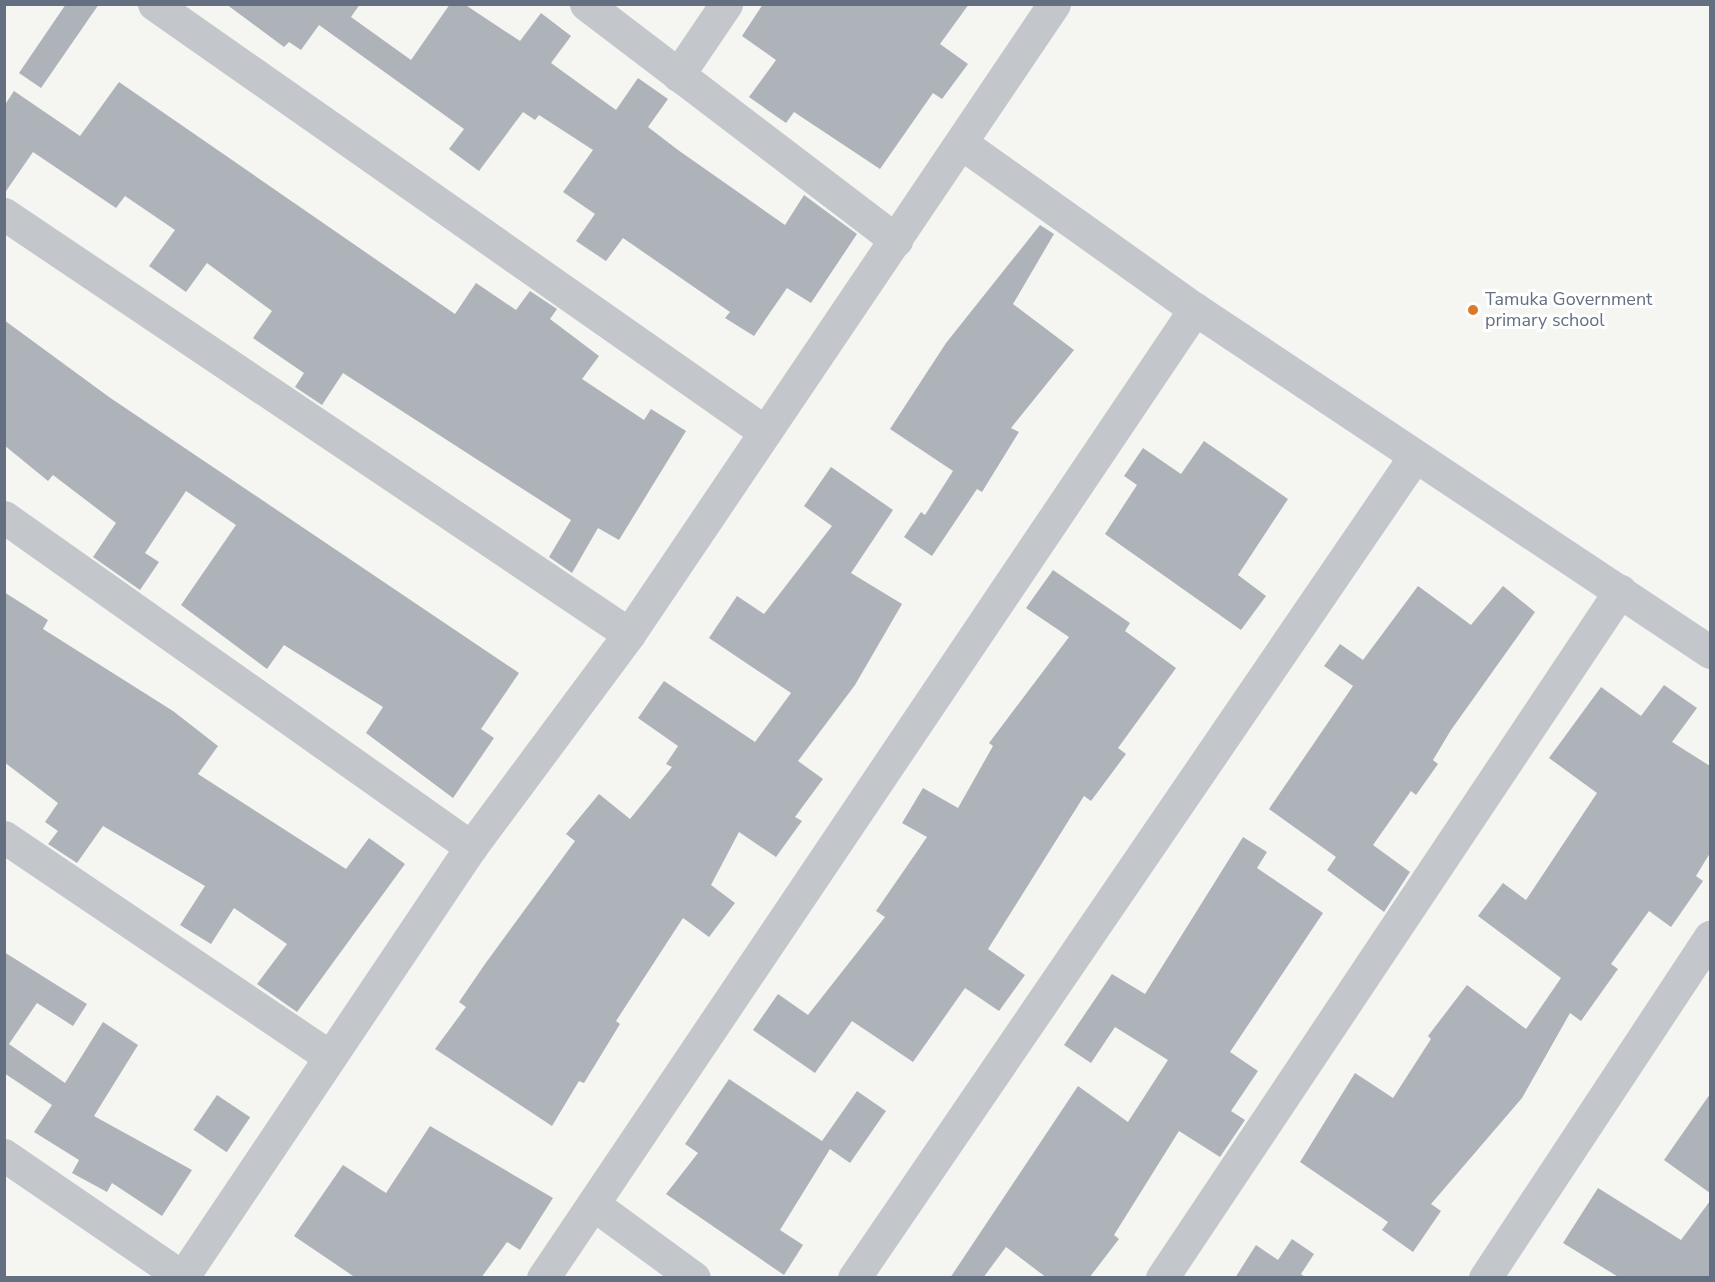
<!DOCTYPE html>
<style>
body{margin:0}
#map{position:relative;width:1715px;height:1282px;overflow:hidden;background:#f5f5f2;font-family:"Nunito Sans",sans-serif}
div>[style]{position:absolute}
.building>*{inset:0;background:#aeb3ba;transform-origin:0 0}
.minor>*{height:33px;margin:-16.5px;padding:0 16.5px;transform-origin:16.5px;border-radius:16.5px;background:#c3c6ca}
.dots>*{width:16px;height:16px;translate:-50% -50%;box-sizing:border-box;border:3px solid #fff;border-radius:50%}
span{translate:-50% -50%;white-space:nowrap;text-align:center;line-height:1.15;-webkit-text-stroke:6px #fff;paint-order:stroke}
.poi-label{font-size:18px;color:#656f82}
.left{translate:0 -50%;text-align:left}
.frame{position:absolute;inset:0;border:6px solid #656f82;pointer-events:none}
</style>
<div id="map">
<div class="building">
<div style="clip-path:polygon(66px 4px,99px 4px,41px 88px,19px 73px)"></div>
<div style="clip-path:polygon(226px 4px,360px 4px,351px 17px,411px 60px,450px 4px,464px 4px,520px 41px,541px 13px,571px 36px,551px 63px,616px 110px,638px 78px,668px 99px,648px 127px,678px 150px,785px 225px,804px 195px,857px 234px,811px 303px,787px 288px,754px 336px,725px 318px,730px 312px,623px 238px,606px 261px,576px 241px,595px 214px,563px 192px,593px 150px,539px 115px,535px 120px,523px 112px,479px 171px,449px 149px,464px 129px,319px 25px,301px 50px,289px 42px,284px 47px)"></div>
<div style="clip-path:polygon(763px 4px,969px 4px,940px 44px,968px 64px,942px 99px,933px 93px,880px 169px,794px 112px,786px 123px,749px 97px,776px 60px,742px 36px)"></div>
<div style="clip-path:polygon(119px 82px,455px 314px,476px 283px,516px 310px,530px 291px,557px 309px,550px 319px,599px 356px,582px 379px,644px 420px,651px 409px,686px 431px,619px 540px,598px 528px,572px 573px,549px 557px,571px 520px,343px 373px,322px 405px,295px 387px,304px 373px,253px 338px,272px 311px,207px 263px,186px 292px,149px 266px,175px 230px,125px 196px,116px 208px,33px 152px,4px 194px,4px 106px,14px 91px,80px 136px)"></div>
<div style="clip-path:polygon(1040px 225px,1054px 234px,1013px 304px,1074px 350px,1011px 428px,1019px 432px,982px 492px,977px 489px,932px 556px,904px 537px,921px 512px,925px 515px,953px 471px,890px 429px,946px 343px)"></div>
<div style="clip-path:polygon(4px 320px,109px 397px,519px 673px,481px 729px,494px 738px,453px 798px,366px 733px,383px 707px,284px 645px,267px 669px,181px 605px,236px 525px,186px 491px,145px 553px,159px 562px,140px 590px,93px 557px,116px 523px,53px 475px,48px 481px,4px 445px)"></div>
<div style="clip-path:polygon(1204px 441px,1288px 499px,1238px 575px,1266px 596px,1241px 630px,1105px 534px,1137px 485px,1124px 476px,1143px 448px,1181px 474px)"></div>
<div style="clip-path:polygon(831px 467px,893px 510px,851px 573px,902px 604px,855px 685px,798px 761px,823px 779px,795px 817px,802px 821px,776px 857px,739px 832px,711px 885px,735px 903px,709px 937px,683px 918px,616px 1021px,620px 1024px,584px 1083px,579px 1081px,552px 1126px,435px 1049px,466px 1007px,459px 1002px,485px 964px,575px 841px,566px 834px,599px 794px,630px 819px,672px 767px,666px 764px,678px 746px,638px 718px,664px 681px,755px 742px,791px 693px,709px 638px,737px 596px,764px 614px,832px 526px,804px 506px)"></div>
<div style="clip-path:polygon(1053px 570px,1130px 623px,1125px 631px,1176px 668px,1118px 748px,1126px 754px,1091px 801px,1084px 796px,988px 949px,1025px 975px,999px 1011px,965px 988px,913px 1062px,852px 1021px,815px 1073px,753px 1030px,778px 994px,808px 1015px,885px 917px,876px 911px,927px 837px,902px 823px,923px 788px,958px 808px,993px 746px,989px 743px,1069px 637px,1026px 608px)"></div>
<div style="clip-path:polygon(1418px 586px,1471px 625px,1503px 586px,1535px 612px,1451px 730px,1433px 760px,1438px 764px,1416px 795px,1411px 791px,1373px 845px,1410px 872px,1384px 912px,1327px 870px,1336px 857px,1269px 809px,1353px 686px,1324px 666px,1340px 644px,1363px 660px)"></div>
<div style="clip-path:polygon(4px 592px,48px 620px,43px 629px,173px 711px,218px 746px,198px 774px,346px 869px,369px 838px,405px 864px,297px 1012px,257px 984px,287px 944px,234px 908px,211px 944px,180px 925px,205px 886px,103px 826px,77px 863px,48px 844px,58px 831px,45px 822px,58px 803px,4px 762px)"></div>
<div style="clip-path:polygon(1664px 685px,1697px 708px,1672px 742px,1710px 766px,1710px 853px,1696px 876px,1703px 881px,1671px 927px,1649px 911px,1611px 964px,1618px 969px,1581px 1021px,1570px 1013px,1522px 1098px,1431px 1204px,1441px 1211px,1413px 1252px,1382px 1230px,1388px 1222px,1300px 1162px,1355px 1073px,1393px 1098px,1431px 1039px,1428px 1036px,1467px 985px,1526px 1029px,1561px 978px,1478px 916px,1503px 883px,1526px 900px,1597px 793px,1549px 758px,1601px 687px,1641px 716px)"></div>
<div style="clip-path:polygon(1243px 837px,1267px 852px,1257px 868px,1323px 913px,1230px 1052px,1258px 1071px,1231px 1111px,1245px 1120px,1220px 1157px,1179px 1131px,1114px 1235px,1119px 1239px,1089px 1278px,1047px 1278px,1006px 1247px,983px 1278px,950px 1278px,1078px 1086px,1128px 1122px,1168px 1060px,1115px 1027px,1091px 1063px,1064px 1045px,1112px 974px,1145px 994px)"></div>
<div style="clip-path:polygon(4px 952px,87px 1004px,73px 1026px,37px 1003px,9px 1044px,65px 1083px,103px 1022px,138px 1045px,94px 1116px,192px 1170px,162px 1216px,112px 1183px,107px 1192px,72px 1173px,79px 1160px,34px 1132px,52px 1105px,4px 1073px)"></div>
<div style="clip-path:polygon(729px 1079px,822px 1141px,857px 1091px,886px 1111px,850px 1163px,830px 1149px,780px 1230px,803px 1245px,784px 1275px,666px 1194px,698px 1153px,685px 1144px)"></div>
<div style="clip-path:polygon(1710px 1094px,1710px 1193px,1664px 1160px)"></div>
<div style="left:217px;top:1095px;width:40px;height:42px;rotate:34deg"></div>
<div style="clip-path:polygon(430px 1126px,553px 1198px,520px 1250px,507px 1242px,481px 1278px,356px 1278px,294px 1236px,343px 1165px,386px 1193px)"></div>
<div style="clip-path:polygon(1598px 1188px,1681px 1240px,1710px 1201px,1710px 1278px,1620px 1278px,1563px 1243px)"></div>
<div style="clip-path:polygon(1292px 1239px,1314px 1254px,1301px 1274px,1306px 1278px,1235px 1278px,1256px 1245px,1278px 1260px)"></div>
</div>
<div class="minor">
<div style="left:154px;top:4px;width:746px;rotate:35.01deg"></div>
<div style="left:586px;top:4px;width:390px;rotate:37.3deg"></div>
<div style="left:678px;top:75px;width:86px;rotate:-55.9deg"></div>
<div style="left:964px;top:145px;width:283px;rotate:35.4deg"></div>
<div style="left:1195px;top:309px;width:619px;rotate:33.66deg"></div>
<div style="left:4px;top:214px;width:753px;rotate:33.9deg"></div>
<div style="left:4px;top:517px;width:572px;rotate:35.25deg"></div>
<div style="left:4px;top:837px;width:393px;rotate:34deg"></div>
<div style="left:4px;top:1155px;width:216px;rotate:34.4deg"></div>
<div style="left:593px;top:1204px;width:125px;rotate:36.2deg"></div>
<div style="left:182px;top:1278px;width:519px;rotate:-56.16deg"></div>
<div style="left:471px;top:847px;width:265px;rotate:-53.4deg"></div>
<div style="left:629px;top:634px;width:760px;rotate:-56deg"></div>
<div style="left:543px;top:1278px;width:1168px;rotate:-56.07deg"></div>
<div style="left:854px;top:1278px;width:995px;rotate:-55.69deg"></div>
<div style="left:1162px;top:1278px;width:826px;rotate:-56.31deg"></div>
<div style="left:1485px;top:1278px;width:409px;rotate:-56.6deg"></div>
</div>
<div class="dots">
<div style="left:1473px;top:310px;background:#df7728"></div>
</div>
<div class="poi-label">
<span class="left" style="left:1485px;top:310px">Tamuka Government<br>primary school</span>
</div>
<div class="frame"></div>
</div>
